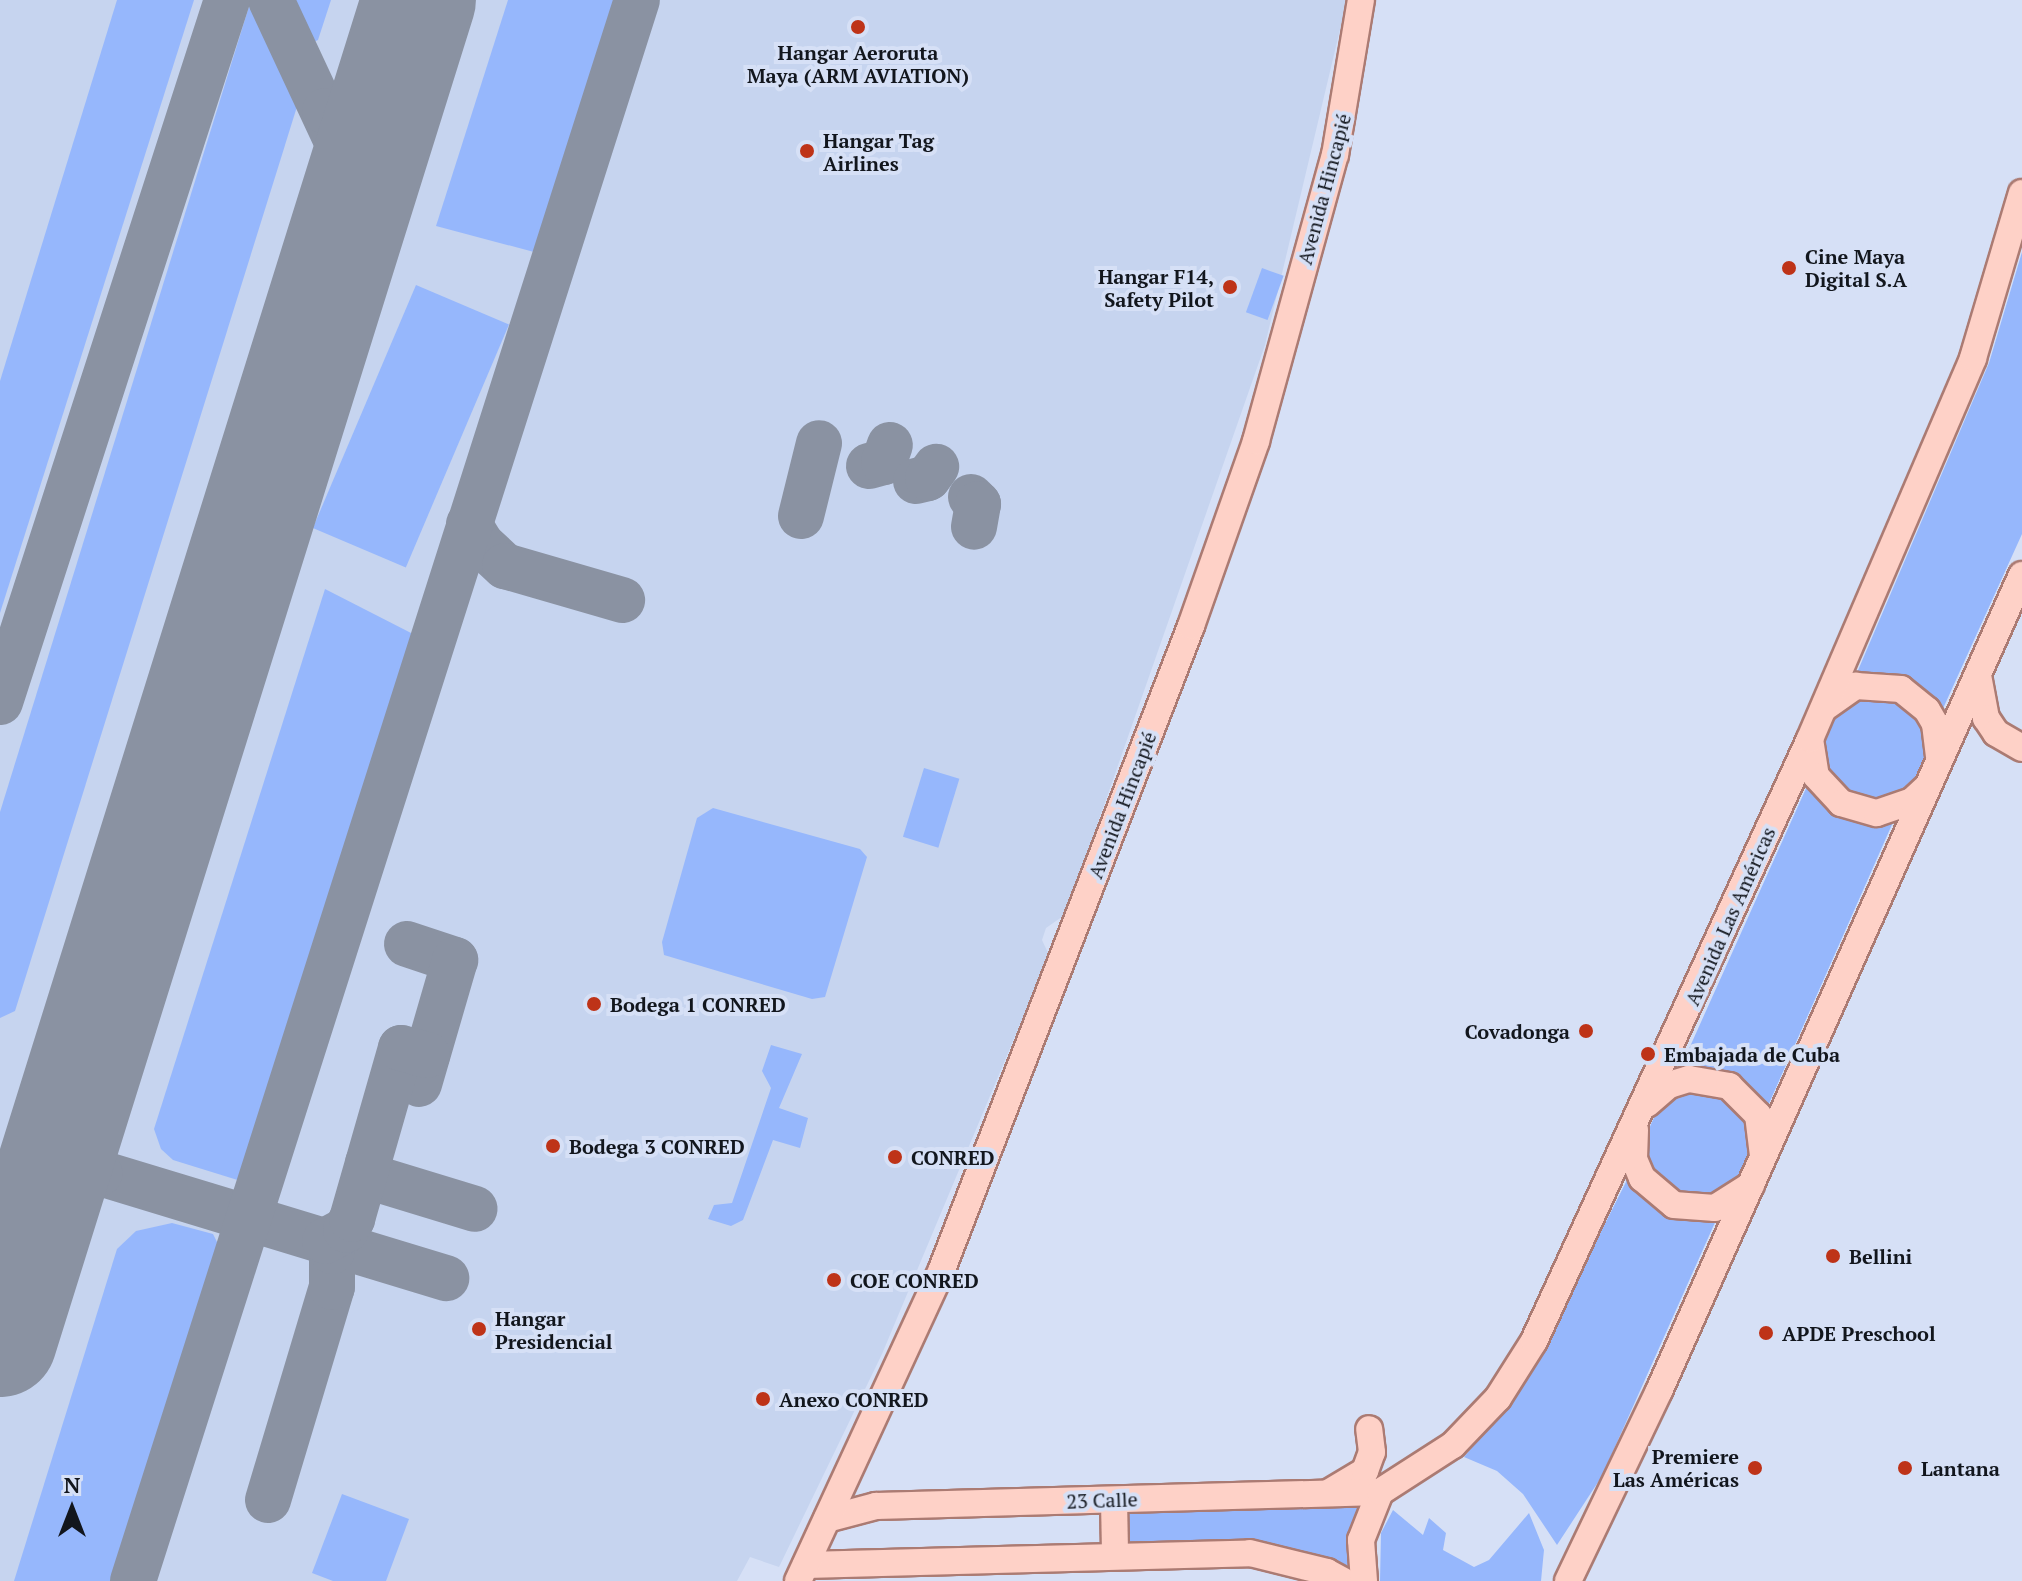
<!DOCTYPE html>
<meta charset="utf-8">
<style>
body{margin:0}
#map{position:relative;width:2022px;height:1581px;overflow:hidden;background:#d6e0f6;font-family:"PT Serif",serif}
div>[style]{position:absolute}
.built>*{inset:0;background:#c6d4ef}
.green>*{inset:0;background:#96b7fc;transform-origin:0 0}
.round{border-radius:50%}
.taxiway>*{height:46px;margin:-23px;padding:0 23px;transform-origin:23px;border-radius:23px;background:#8a92a2}
.runway>*{height:114px;margin:-57px;padding:0 57px;transform-origin:57px;border-radius:57px;background:#8a92a2}
.roads{filter:drop-shadow(2px 0 #ab7b73) drop-shadow(-2px 0 #ab7b73) drop-shadow(0 2px #ab7b73) drop-shadow(0 -2px #ab7b73)}
.major>*{height:26px;margin:-13px;padding:0 13px;transform-origin:13px;border-radius:13px;background:#fed1c7}
.dots>*{width:22px;height:22px;translate:-50% -50%;box-sizing:border-box;border:4px solid #d6e0f6;border-radius:50%}
span{translate:-50% -50%;white-space:nowrap;text-align:center;line-height:1.15;-webkit-text-stroke:8px #d6e0f6;paint-order:stroke}
.poi-label{font-size:20px;color:#12161d;font-weight:700}
.left{translate:0 -50%;text-align:left}
.right{translate:-100% -50%;text-align:right}
.street-label{font-size:20px;color:#12161d}
.north{position:absolute;left:32px;top:1469px;width:80px;height:80px;-webkit-text-stroke:6px #d6e0f6;paint-order:stroke;rotate:0deg;font-size:22px;font-weight:700;line-height:32px;text-align:center;color:#12161d}
.north::after{content:'';display:block;margin:auto;width:28px;height:36px;background:#12161d;clip-path:polygon(50% 0,100% 100%,50% 72%,0 100%)}
</style>
<div id="map">
<div class="built">
<div style="clip-path:polygon(0 0,1347px 0,1265px 345px,1066px 914px,1046px 928px,1042px 940px,1049px 955px,882px 1354px,779px 1567px,750px 1557px,737px 1581px,0 1581px)"></div>
</div>
<div class="green">
<div style="clip-path:polygon(117px 0,194px 0,0 613px,0 381px)"></div>
<div style="clip-path:polygon(251px 0,300px 97px,15px 1011px,0 1018px,0 812px)"></div>
<div style="clip-path:polygon(290px 0,331px 0,318px 40px,311px 43px)"></div>
<div style="clip-path:polygon(508px 0,615px 0,534px 252px,436px 226px)"></div>
<div style="clip-path:polygon(2022px 252px,2022px 534px,1941px 713px,1922px 689px,1906px 679px,1856px 675px,1989px 363px)"></div>
<div style="left:1262px;top:268px;width:23px;height:47px;rotate:20deg"></div>
<div style="left:416px;top:285px;width:101px;height:264px;rotate:23deg"></div>
<div style="clip-path:polygon(325px 589px,413px 634px,244px 1182px,173px 1160px,161px 1149px,154px 1129px)"></div>
<div style="clip-path:polygon(1884px 692px,1922px 714px,1928px 771px,1897px 801px,1853px 801px,1822px 769px,1823px 726px,1841px 703px)"></div>
<div style="left:924px;top:768px;width:37px;height:72px;rotate:17deg"></div>
<div style="clip-path:polygon(1808px 784px,1819px 799px,1855px 821px,1894px 820px,1767px 1108px,1732px 1075px,1696px 1067px,1679px 1071px)"></div>
<div style="clip-path:polygon(713px 808px,860px 849px,867px 857px,825px 997px,812px 999px,664px 955px,662px 942px,697px 818px)"></div>
<div style="clip-path:polygon(771px 1045px,802px 1054px,779px 1108px,808px 1118px,800px 1148px,773px 1140px,743px 1220px,731px 1226px,708px 1219px,714px 1205px,732px 1203px,771px 1088px,762px 1071px)"></div>
<div class="round" style="left:1647px;top:1092px;width:104px;height:104px"></div>
<div style="clip-path:polygon(1629px 1176px,1649px 1203px,1670px 1215px,1717px 1218px,1602px 1476px,1557px 1545px,1523px 1494px,1497px 1471px,1464px 1457px,1504px 1409px,1545px 1343px)"></div>
<div style="clip-path:polygon(172px 1223px,213px 1234px,220px 1248px,113px 1581px,14px 1581px,117px 1249px,136px 1231px)"></div>
<div style="clip-path:polygon(342px 1494px,409px 1519px,386px 1581px,333px 1581px,312px 1573px)"></div>
<div style="clip-path:polygon(1362px 1504px,1354px 1524px,1351px 1574px,1126px 1544px,1125px 1510px)"></div>
<div style="clip-path:polygon(1393px 1510px,1423px 1535px,1429px 1518px,1446px 1533px,1443px 1550px,1474px 1567px,1489px 1560px,1529px 1513px,1544px 1550px,1541px 1581px,1380px 1581px,1381px 1533px)"></div>
</div>
<div class="taxiway">
<div style="left:271px;top:0;width:211px;rotate:65deg"></div>
<div style="left:415px;top:13px;width:16px;rotate:-55deg"></div>
<div style="left:325px;top:111px;width:27px;rotate:31deg"></div>
<div style="left:348px;top:125px;width:36px;rotate:-11deg"></div>
<div style="left:869px;top:466px;width:16px;rotate:-15deg"></div>
<div style="left:884px;top:462px;width:18px;rotate:-71deg"></div>
<div style="left:916px;top:481px;width:12px;rotate:-14deg"></div>
<div style="left:928px;top:478px;width:14px;rotate:-54deg"></div>
<div style="left:971px;top:497px;width:10px;rotate:45deg"></div>
<div style="left:978px;top:504px;width:23px;rotate:100deg"></div>
<div style="left:801px;top:516px;width:75px;rotate:-76.1deg"></div>
<div style="left:469px;top:524px;width:23px;rotate:59deg"></div>
<div style="left:481px;top:544px;width:33px;rotate:43deg"></div>
<div style="left:505px;top:566px;width:122px;rotate:16.2deg"></div>
<div style="left:0;top:702px;width:738px;rotate:-72.08deg"></div>
<div style="left:407px;top:944px;width:51px;rotate:18.4deg"></div>
<div style="left:455px;top:960px;width:129px;rotate:106.2deg"></div>
<div style="left:64px;top:1138px;width:50px;rotate:44.2deg"></div>
<div style="left:100px;top:1173px;width:362px;rotate:16.9deg"></div>
<div style="left:368px;top:1163px;width:18px;rotate:61deg"></div>
<div style="left:377px;top:1179px;width:102px;rotate:17deg"></div>
<div style="left:0;top:1190px;width:101px;rotate:-9.6deg"></div>
<div style="left:0;top:1194px;width:31px;rotate:38deg"></div>
<div style="left:24px;top:1213px;width:21px;rotate:62deg"></div>
<div style="left:268px;top:1500px;width:222px;rotate:-73.3deg"></div>
<div style="left:332px;top:1287px;width:36px;rotate:-90deg"></div>
<div style="left:332px;top:1251px;width:12px;rotate:-125deg"></div>
<div style="left:325px;top:1241px;width:24px;rotate:-28deg"></div>
<div style="left:346px;top:1230px;width:13px;rotate:-61deg"></div>
<div style="left:352px;top:1219px;width:178px;rotate:-74deg"></div>
<div style="left:401px;top:1048px;width:27px;rotate:15deg"></div>
<div style="left:133px;top:1581px;width:1659px;rotate:-72.32deg"></div>
</div>
<div class="runway">
<div style="left:0;top:1340px;width:1404px;rotate:-72.64deg"></div>
</div>
<div class="roads">
<div class="major">
<div style="left:1978px;top:675px;width:44px;rotate:79.5deg"></div>
<div style="left:1986px;top:718px;width:18px;rotate:56deg"></div>
<div style="left:1996px;top:733px;width:30px;rotate:30deg"></div>
<div style="left:1824px;top:708px;width:39px;rotate:-35deg"></div>
<div style="left:1856px;top:686px;width:45px;rotate:3.8deg"></div>
<div style="left:1901px;top:689px;width:33px;rotate:39deg"></div>
<div style="left:1927px;top:710px;width:16px;rotate:60deg"></div>
<div style="left:1935px;top:724px;width:32px;rotate:83deg"></div>
<div style="left:1810px;top:739px;width:37px;rotate:81deg"></div>
<div style="left:1816px;top:776px;width:37px;rotate:47deg"></div>
<div style="left:1841px;top:803px;width:37px;rotate:16deg"></div>
<div style="left:1877px;top:813px;width:37px;rotate:-19deg"></div>
<div style="left:1912px;top:801px;width:18px;rotate:-43deg"></div>
<div style="left:1647px;top:1104px;width:29px;rotate:-41deg"></div>
<div style="left:1669px;top:1085px;width:21px;rotate:-17deg"></div>
<div style="left:1689px;top:1079px;width:41px;rotate:9.9deg"></div>
<div style="left:1729px;top:1086px;width:41px;rotate:45deg"></div>
<div style="left:1758px;top:1115px;width:39px;rotate:83deg"></div>
<div style="left:1635px;top:1130px;width:29px;rotate:92deg"></div>
<div style="left:1634px;top:1159px;width:21px;rotate:67deg"></div>
<div style="left:1642px;top:1178px;width:42px;rotate:40.2deg"></div>
<div style="left:1674px;top:1205px;width:41px;rotate:4.2deg"></div>
<div style="left:1715px;top:1208px;width:43px;rotate:-32.6deg"></div>
<div style="left:1330px;top:1492px;width:41px;rotate:-31deg"></div>
<div style="left:1365px;top:1471px;width:20px;rotate:-70deg"></div>
<div style="left:1372px;top:1452px;width:23px;rotate:-97deg"></div>
<div style="left:1114px;top:1500px;width:54px;rotate:88.9deg"></div>
<div style="left:827px;top:1519px;width:51px;rotate:-14.9deg"></div>
<div style="left:876px;top:1506px;width:504px;rotate:-1.59deg"></div>
<div style="left:806px;top:1565px;width:444px;rotate:-1.5deg"></div>
<div style="left:1250px;top:1553px;width:79px;rotate:13.9deg"></div>
<div style="left:1327px;top:1572px;width:18px;rotate:29deg"></div>
<div style="left:798px;top:1581px;width:344px;rotate:-65.2deg"></div>
<div style="left:942px;top:1269px;width:690px;rotate:-68.83deg"></div>
<div style="left:1191px;top:626px;width:196px;rotate:-70.6deg"></div>
<div style="left:1256px;top:441px;width:297px;rotate:-74.6deg"></div>
<div style="left:1335px;top:155px;width:157px;rotate:-80.5deg"></div>
<div style="left:1364px;top:1581px;width:41px;rotate:-94.2deg"></div>
<div style="left:1361px;top:1540px;width:52px;rotate:-68.4deg"></div>
<div style="left:1380px;top:1492px;width:87px;rotate:-32.8deg"></div>
<div style="left:1453px;top:1445px;width:65px;rotate:-46.2deg"></div>
<div style="left:1498px;top:1398px;width:67px;rotate:-57.7deg"></div>
<div style="left:1534px;top:1341px;width:662px;rotate:-65.37deg"></div>
<div style="left:1810px;top:739px;width:414px;rotate:-66.8deg"></div>
<div style="left:1973px;top:358px;width:172px;rotate:-73.5deg"></div>
<div style="left:1568px;top:1581px;width:211px;rotate:-64.4deg"></div>
<div style="left:1659px;top:1391px;width:893px;rotate:-66.02deg"></div>
</div>
</div>
<div class="dots">
<div style="left:858px;top:27px;background:#be3318"></div>
<div style="left:807px;top:151px;background:#be3318"></div>
<div style="left:1789px;top:268px;background:#be3318"></div>
<div style="left:1230px;top:287px;background:#be3318"></div>
<div style="left:594px;top:1004px;background:#be3318"></div>
<div style="left:1586px;top:1031px;background:#be3318"></div>
<div style="left:1648px;top:1054px;background:#be3318"></div>
<div style="left:553px;top:1146px;background:#be3318"></div>
<div style="left:895px;top:1157px;background:#be3318"></div>
<div style="left:1833px;top:1256px;background:#be3318"></div>
<div style="left:834px;top:1280px;background:#be3318"></div>
<div style="left:479px;top:1329px;background:#be3318"></div>
<div style="left:1766px;top:1333px;background:#be3318"></div>
<div style="left:763px;top:1399px;background:#be3318"></div>
<div style="left:1755px;top:1468px;background:#be3318"></div>
<div style="left:1905px;top:1468px;background:#be3318"></div>
</div>
<div class="poi-label">
<span style="left:858px;top:64px">Hangar Aeroruta<br>Maya (ARM AVIATION)</span>
<span class="left" style="left:823px;top:152px">Hangar Tag<br>Airlines</span>
<span class="left" style="left:1805px;top:268px">Cine Maya<br>Digital S.A</span>
<span class="right" style="left:1214px;top:288px">Hangar F14,<br>Safety Pilot</span>
<span class="left" style="left:610px;top:1004px">Bodega 1 CONRED</span>
<span class="right" style="left:1570px;top:1031px">Covadonga</span>
<span class="left" style="left:1664px;top:1054px">Embajada de Cuba</span>
<span class="left" style="left:569px;top:1146px">Bodega 3 CONRED</span>
<span class="left" style="left:911px;top:1157px">CONRED</span>
<span class="left" style="left:1849px;top:1256px">Bellini</span>
<span class="left" style="left:850px;top:1280px">COE CONRED</span>
<span class="left" style="left:495px;top:1330px">Hangar<br>Presidencial</span>
<span class="left" style="left:1782px;top:1333px">APDE Preschool</span>
<span class="left" style="left:779px;top:1399px">Anexo CONRED</span>
<span class="right" style="left:1739px;top:1468px">Premiere<br>Las Américas</span>
<span class="left" style="left:1921px;top:1468px">Lantana</span>
</div>
<div class="street-label">
<span style="left:1324px;top:189px;rotate:-75deg">Avenida Hincapié</span>
<span style="left:1122px;top:805px;rotate:-69deg">Avenida Hincapié</span>
<span style="left:1730px;top:916px;rotate:-66deg">Avenida Las Américas</span>
<span style="left:1102px;top:1500px;rotate:-2deg">23 Calle</span>
</div>
<div class="north">N</div>
</div>
